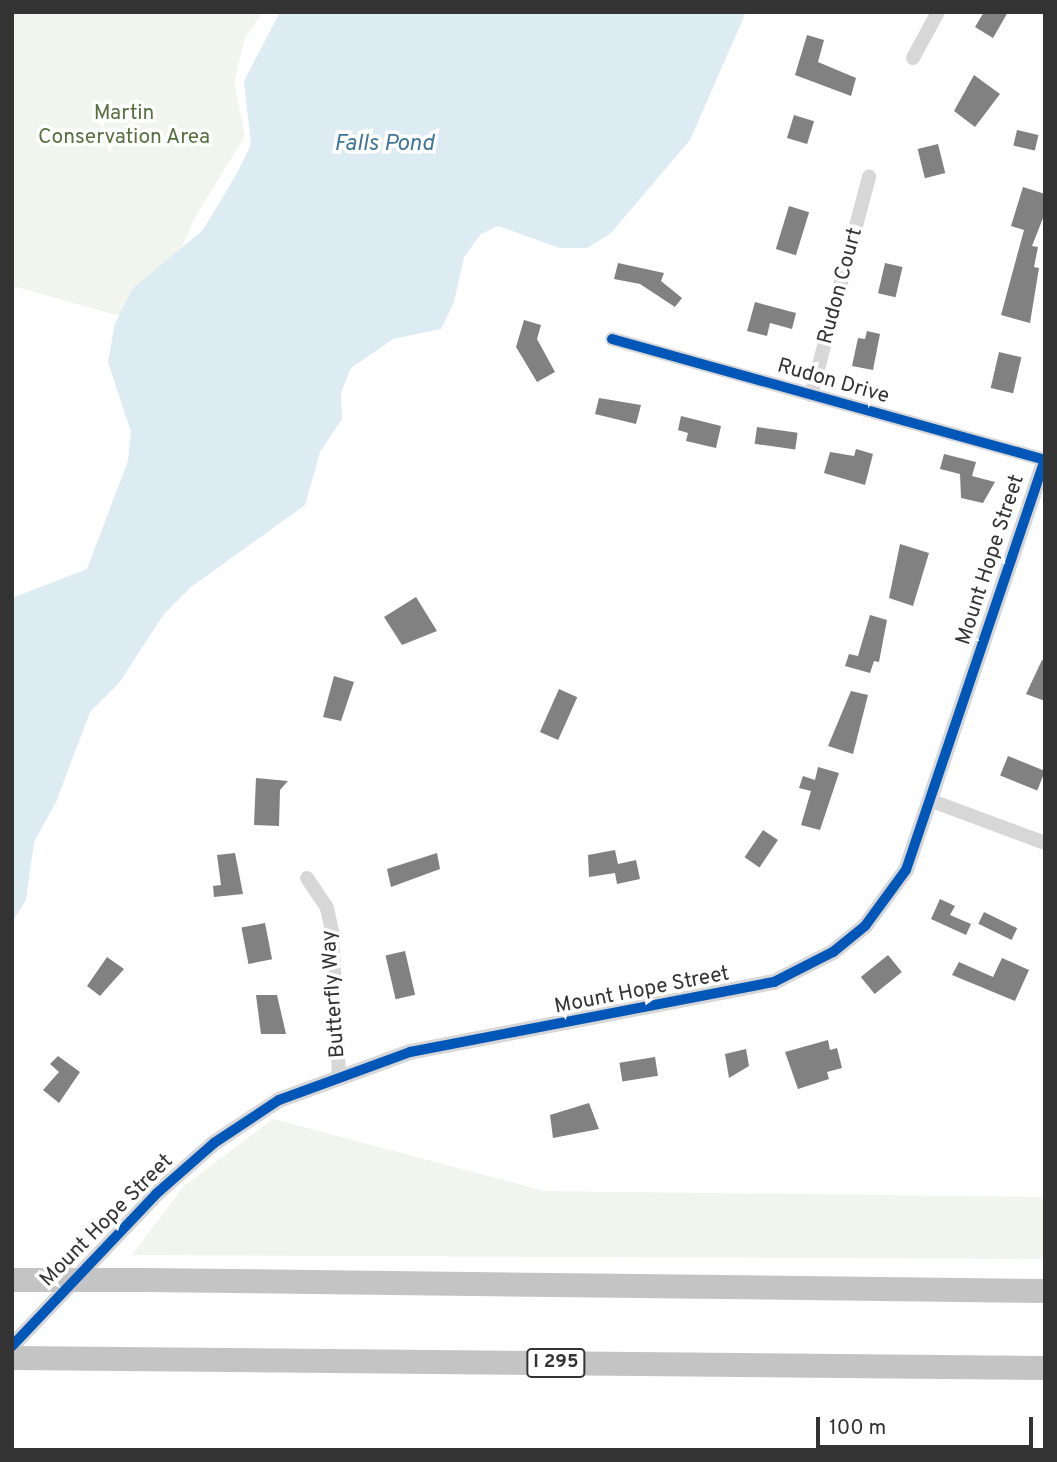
<!DOCTYPE html>
<style>
body{margin:0}
#map{position:relative;width:1057px;height:1462px;overflow:hidden;background:#fff;font-family:Overpass,sans-serif}
div>[style]{position:absolute}
.green>*{inset:0;background:#f1f5ed}
.water>*{inset:0;background:#ddebf3}
.building>*{inset:0;background:#818181;transform-origin:0 0}
.minor>*{height:14px;margin:-7px;padding:0 7px;transform-origin:7px;border-radius:7px;background:#d7d7d7}
.tertiary>*{height:16px;margin:-8px;padding:0 8px;transform-origin:8px;border-radius:8px;background:#d7d7d7}
.motorway>*{height:24px;margin:-12px;padding:0 12px;transform-origin:12px;border-radius:12px;background:#c4c4c4}
.motorway-bridge>*{height:24px;margin:-12px;padding:0 12px;transform-origin:12px;border-radius:12px;background:#c4c4c4}
.cycleway>*{height:10px;margin:-5px;padding:0 5px;transform-origin:5px;border-radius:5px;background:#0057b8}
span{translate:-50% -50%;white-space:nowrap;text-align:center;line-height:1.15;-webkit-text-stroke:7px #fff;paint-order:stroke}
.shield-label span{padding:2px 5px;background:#fff;border:2px solid;border-radius:5px;-webkit-text-stroke-width:0}
.shield-label{font-size:19px;color:#333;font-weight:700}
.park-label{font-size:21px;color:#56703f}
.street-label{font-size:21px;color:#333}
.water-label{font-size:23px;color:#3f7597;font-style:italic}
.frame{position:absolute;inset:0;border:14px solid #333;pointer-events:none}
.scale{position:absolute;left:816px;top:1417px;width:217px;height:32px;box-sizing:border-box;border:4px solid #333;border-top:0;padding-left:9px;font-size:21px;line-height:24px;white-space:nowrap;color:#333;-webkit-text-stroke:5px #fff;paint-order:stroke}
</style>
<div id="map">
<div class="green">
<div style="clip-path:polygon(12px 12px,263px 12px,245px 38px,234px 82px,245px 136px,194px 219px,149px 324px,12px 286px)"></div>
<div style="clip-path:polygon(273px 1119px,545px 1191px,1045px 1197px,1045px 1259px,132px 1255px,184px 1186px)"></div>
</div>
<div class="water">
<div style="clip-path:polygon(280px 12px,746px 12px,690px 140px,610px 234px,587px 248px,560px 248px,498px 226px,481px 234px,464px 257px,454px 302px,441px 329px,393px 339px,351px 368px,341px 393px,342px 419px,320px 452px,305px 505px,191px 587px,164px 614px,119px 683px,90px 712px,56px 802px,34px 842px,26px 900px,12px 922px,12px 598px,87px 569px,128px 461px,131px 432px,108px 362px,115px 323px,133px 288px,203px 230px,236px 175px,251px 145px,244px 81px)"></div>
</div>
<div class="building">
<div style="clip-path:polygon(984px 12px,1008px 12px,993px 38px,975px 27px)"></div>
<div style="clip-path:polygon(807px 35px,824px 40px,818px 62px,856px 78px,851px 96px,795px 75px)"></div>
<div style="clip-path:polygon(974px 75px,1000px 94px,975px 127px,954px 111px)"></div>
<div style="left:794px;top:115px;width:21px;height:24px;rotate:17deg"></div>
<div style="left:1017px;top:130px;width:22px;height:16px;rotate:13deg"></div>
<div style="left:938px;top:144px;width:30px;height:21px;rotate:76deg"></div>
<div style="clip-path:polygon(1023px 187px,1045px 194px,1045px 213px,1032px 246px,1038px 247px,1034px 267px,1039px 268px,1030px 323px,1001px 315px,1024px 230px,1011px 226px)"></div>
<div style="left:789px;top:206px;width:21px;height:45px;rotate:17deg"></div>
<div style="clip-path:polygon(618px 263px,664px 273px,661px 281px,682px 298px,675px 307px,640px 284px,614px 279px)"></div>
<div style="left:885px;top:263px;width:18px;height:31px;rotate:13deg"></div>
<div style="clip-path:polygon(755px 302px,796px 313px,792px 329px,770px 323px,767px 336px,747px 331px)"></div>
<div style="clip-path:polygon(524px 320px,541px 325px,537px 339px,555px 372px,537px 382px,516px 347px)"></div>
<div style="clip-path:polygon(867px 331px,880px 334px,873px 370px,852px 366px,858px 338px,865px 339px)"></div>
<div style="left:999px;top:352px;width:23px;height:37px;rotate:13deg"></div>
<div style="clip-path:polygon(599px 398px,641px 405px,636px 424px,595px 414px)"></div>
<div style="clip-path:polygon(681px 416px,721px 426px,716px 448px,686px 441px,688px 433px,678px 430px)"></div>
<div style="left:757px;top:427px;width:41px;height:17px;rotate:8deg"></div>
<div style="clip-path:polygon(856px 449px,873px 454px,865px 485px,824px 473px,830px 452px,854px 456px)"></div>
<div style="clip-path:polygon(944px 454px,976px 462px,972px 476px,995px 482px,983px 503px,961px 498px,960px 474px,940px 469px)"></div>
<div style="clip-path:polygon(900px 544px,929px 553px,913px 606px,889px 598px)"></div>
<div style="clip-path:polygon(416px 597px,437px 631px,402px 645px,384px 617px)"></div>
<div style="clip-path:polygon(870px 615px,887px 620px,879px 662px,874px 661px,870px 673px,845px 666px,849px 654px,858px 656px)"></div>
<div style="clip-path:polygon(1042px 660px,1045px 661px,1045px 701px,1026px 694px)"></div>
<div style="clip-path:polygon(334px 676px,354px 682px,341px 721px,323px 717px)"></div>
<div style="left:559px;top:689px;width:20px;height:47px;rotate:24deg"></div>
<div style="clip-path:polygon(851px 691px,868px 695px,853px 754px,828px 746px)"></div>
<div style="left:1008px;top:756px;width:40px;height:21px;rotate:22deg"></div>
<div style="clip-path:polygon(818px 767px,839px 773px,820px 830px,801px 825px,811px 791px,799px 788px,803px 776px,815px 780px)"></div>
<div style="clip-path:polygon(256px 778px,288px 781px,280px 790px,279px 826px,254px 825px)"></div>
<div style="left:763px;top:830px;width:18px;height:33px;rotate:34deg"></div>
<div style="clip-path:polygon(615px 850px,618px 864px,636px 860px,640px 879px,617px 884px,615px 873px,589px 877px,588px 855px)"></div>
<div style="clip-path:polygon(235px 853px,243px 894px,214px 897px,213px 886px,221px 885px,217px 855px)"></div>
<div style="clip-path:polygon(437px 853px,440px 869px,391px 887px,387px 869px)"></div>
<div style="clip-path:polygon(940px 899px,955px 906px,950px 915px,971px 924px,966px 935px,931px 919px)"></div>
<div style="left:984px;top:912px;width:37px;height:13px;rotate:26deg"></div>
<div style="left:265px;top:923px;width:37px;height:24px;rotate:79deg"></div>
<div style="left:405px;top:951px;width:45px;height:20px;rotate:77deg"></div>
<div style="left:888px;top:955px;width:22px;height:35px;rotate:51deg"></div>
<div style="clip-path:polygon(107px 957px,124px 969px,100px 996px,87px 986px)"></div>
<div style="clip-path:polygon(1002px 958px,1029px 970px,1015px 1001px,952px 975px,959px 962px,993px 977px)"></div>
<div style="clip-path:polygon(256px 995px,277px 995px,286px 1034px,261px 1034px)"></div>
<div style="clip-path:polygon(828px 1040px,830px 1050px,837px 1048px,842px 1068px,827px 1072px,829px 1079px,798px 1089px,785px 1052px)"></div>
<div style="clip-path:polygon(746px 1049px,749px 1066px,729px 1078px,725px 1054px)"></div>
<div style="clip-path:polygon(58px 1056px,80px 1072px,59px 1103px,43px 1090px,59px 1072px,50px 1064px)"></div>
<div style="left:655px;top:1057px;width:19px;height:36px;rotate:81deg"></div>
<div style="clip-path:polygon(589px 1103px,599px 1129px,553px 1138px,550px 1115px)"></div>
</div>
<div class="minor">
<div style="left:913px;top:58px;width:52px;rotate:-61.5deg"></div>
<div style="left:612px;top:339px;width:449px;rotate:15.6deg"></div>
<div style="left:811px;top:395px;width:226px;rotate:-75.1deg"></div>
<div style="left:932px;top:801px;width:121px;rotate:20.4deg"></div>
<div style="left:307px;top:878px;width:36px;rotate:56deg"></div>
<div style="left:327px;top:908px;width:25px;rotate:78deg"></div>
<div style="left:332px;top:932px;width:143px;rotate:87.2deg"></div>
</div>
<div class="tertiary">
<div style="left:12px;top:1346px;width:209px;rotate:-46.5deg"></div>
<div style="left:156px;top:1194px;width:77px;rotate:-41.3deg"></div>
<div style="left:214px;top:1143px;width:78px;rotate:-33.5deg"></div>
<div style="left:279px;top:1100px;width:140px;rotate:-20.1deg"></div>
<div style="left:410px;top:1052px;width:371px;rotate:-10.9deg"></div>
<div style="left:774px;top:982px;width:66px;rotate:-27deg"></div>
<div style="left:833px;top:952px;width:41px;rotate:-39.1deg"></div>
<div style="left:865px;top:926px;width:69px;rotate:-53.8deg"></div>
<div style="left:906px;top:870px;width:434px;rotate:-71.3deg"></div>
</div>
<div class="motorway">
<div style="left:145px;top:1280px;width:900px;rotate:0.7deg"></div>
<div style="left:12px;top:1358px;width:1033px;rotate:0.55deg"></div>
</div>
<div class="motorway-bridge">
<div style="left:12px;top:1280px;width:133px"></div>
</div>
<div class="cycleway">
<div style="left:612px;top:339px;width:449px;rotate:15.6deg"></div>
<div style="left:12px;top:1346px;width:209px;rotate:-46.5deg"></div>
<div style="left:156px;top:1194px;width:77px;rotate:-41.3deg"></div>
<div style="left:214px;top:1143px;width:78px;rotate:-33.5deg"></div>
<div style="left:279px;top:1100px;width:140px;rotate:-20.1deg"></div>
<div style="left:410px;top:1052px;width:371px;rotate:-10.9deg"></div>
<div style="left:774px;top:982px;width:66px;rotate:-27deg"></div>
<div style="left:833px;top:952px;width:41px;rotate:-39.1deg"></div>
<div style="left:865px;top:926px;width:69px;rotate:-53.8deg"></div>
<div style="left:906px;top:870px;width:434px;rotate:-71.3deg"></div>
</div>
<div class="shield-label">
<span style="left:556px;top:1363px">I 295</span>
</div>
<div class="park-label">
<span style="left:124px;top:126px">Martin<br>Conservation Area</span>
</div>
<div class="street-label">
<span style="left:841px;top:286px;rotate:-75deg">Rudon Court</span>
<span style="left:833px;top:382px;rotate:16deg">Rudon Drive</span>
<span style="left:991px;top:560px;rotate:-72deg">Mount Hope Street</span>
<span style="left:642px;top:991px;rotate:-11deg">Mount Hope Street</span>
<span style="left:334px;top:994px;rotate:-94deg">Butterfly Way</span>
<span style="left:107px;top:1221px;rotate:-45deg">Mount Hope Street</span>
</div>
<div class="water-label">
<span style="left:384px;top:145px">Falls Pond</span>
</div>
<div class="frame"></div>
<div class="scale">100 m</div>
</div>
